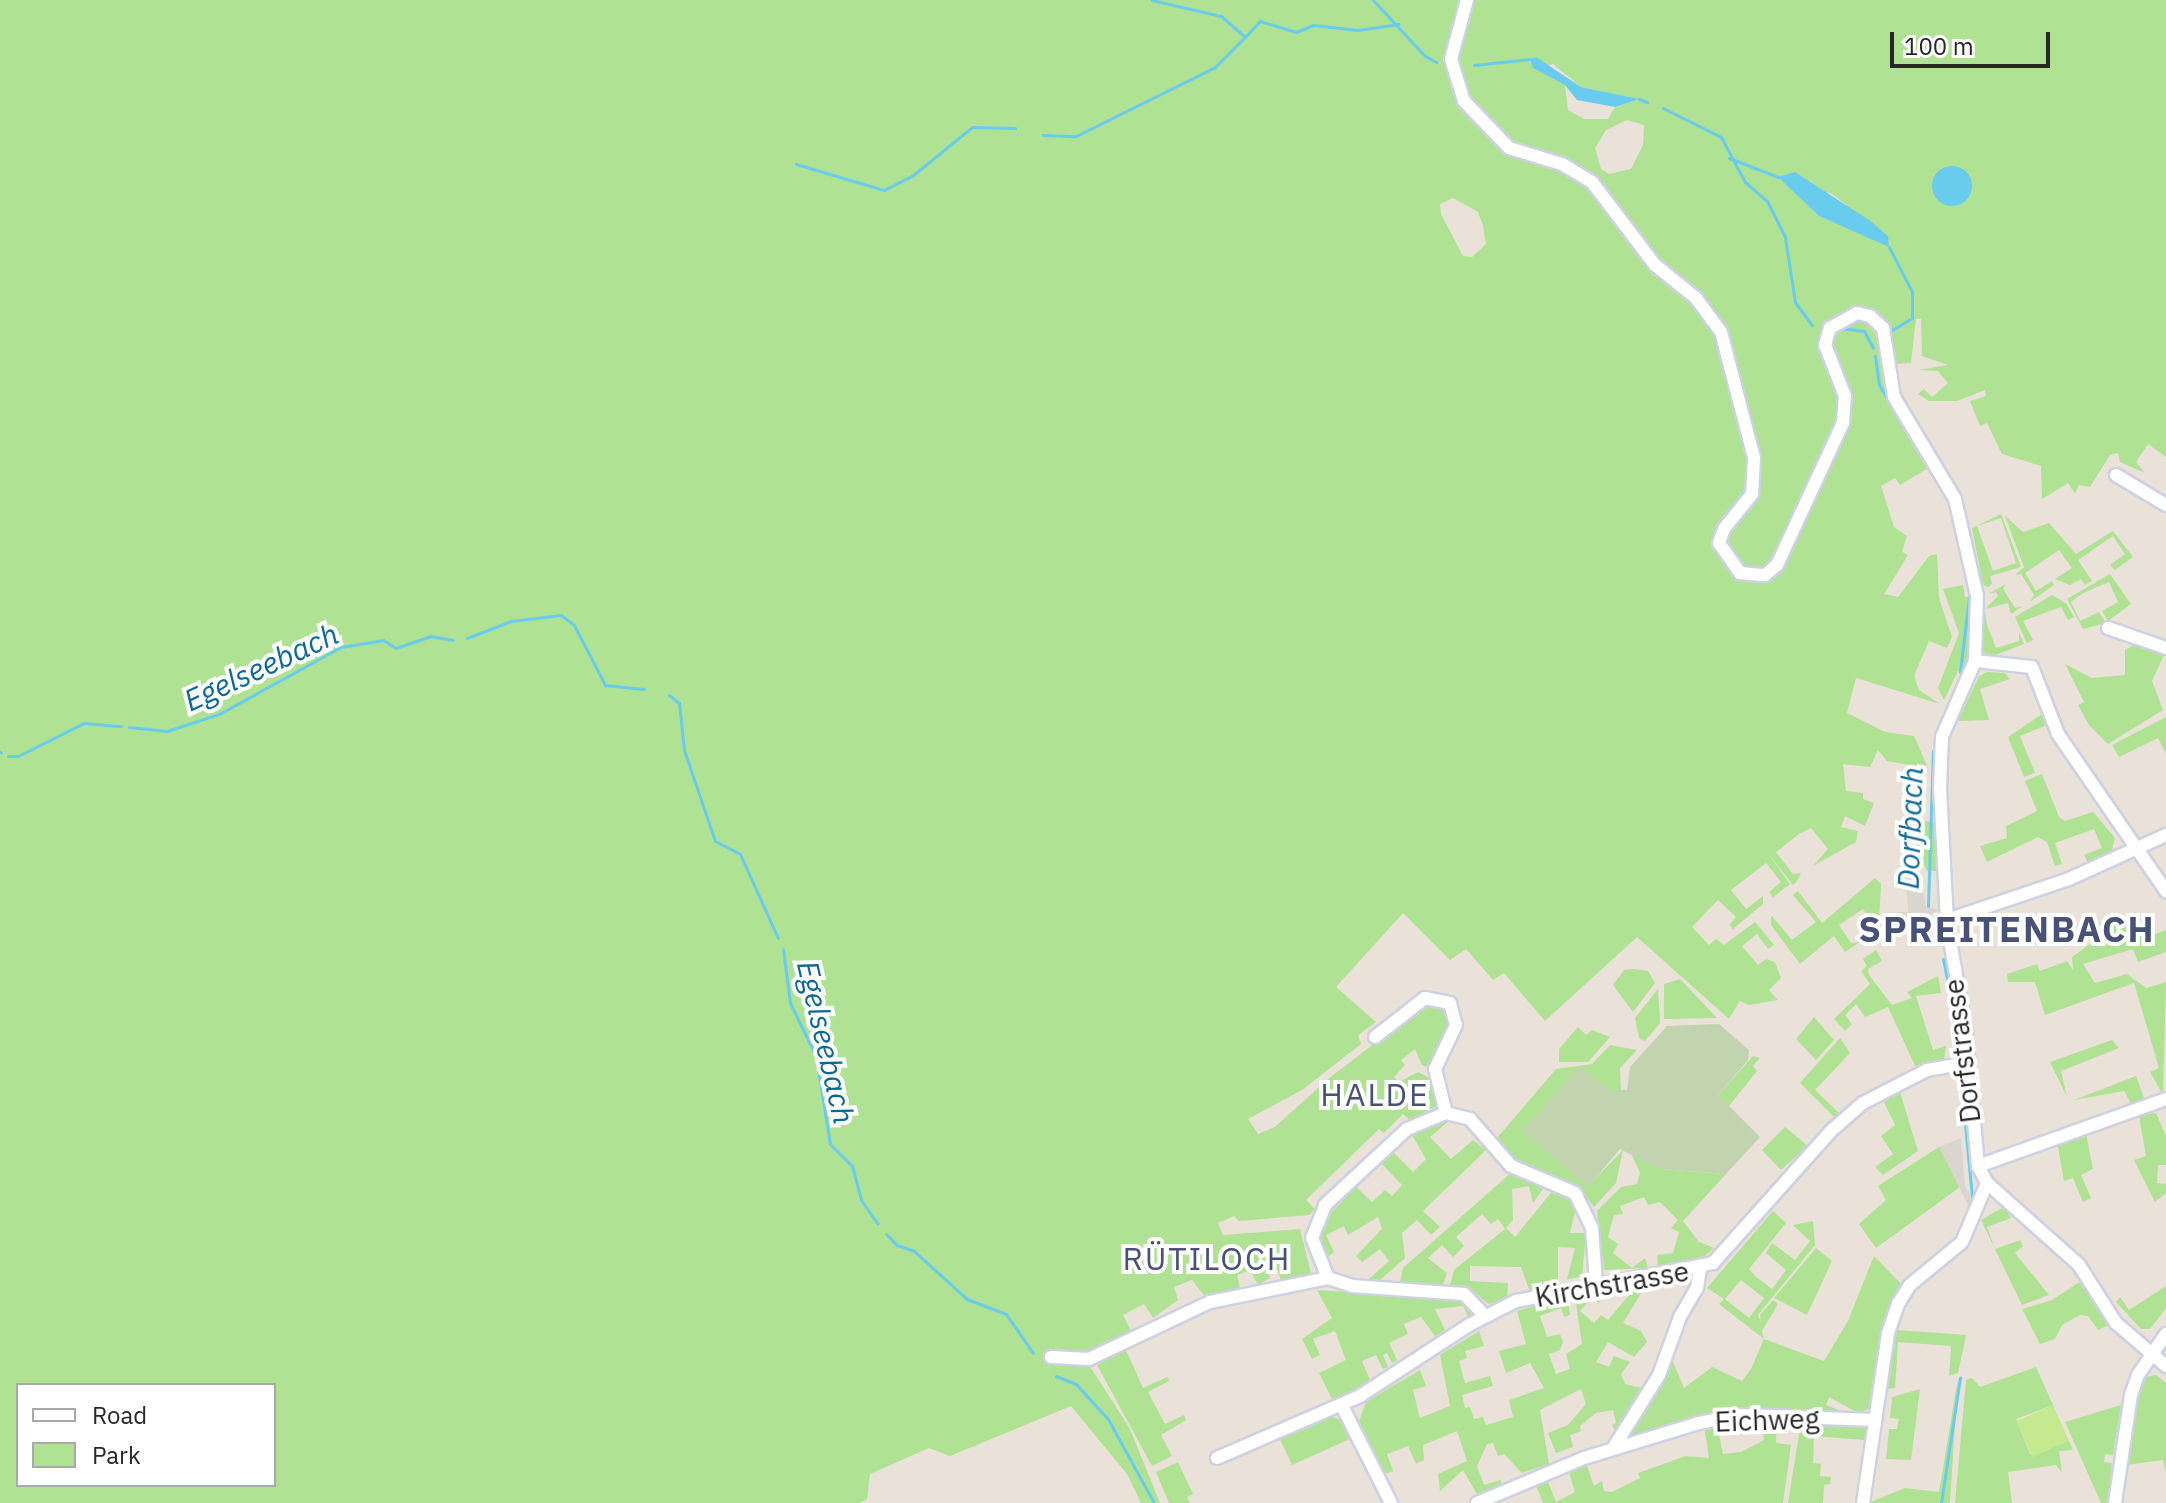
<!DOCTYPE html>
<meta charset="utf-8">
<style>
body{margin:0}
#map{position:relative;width:2166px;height:1503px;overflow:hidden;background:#eae2d8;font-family:"IBM Plex Sans",sans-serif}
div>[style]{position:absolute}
.green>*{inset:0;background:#afe293}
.cemetery>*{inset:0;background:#c1d4af}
.pitch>*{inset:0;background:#c4e98f;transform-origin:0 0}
.plaza>*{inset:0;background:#dad5cf}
.water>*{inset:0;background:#69ccee}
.round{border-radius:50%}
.stream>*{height:3px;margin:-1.5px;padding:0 1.5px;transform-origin:1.5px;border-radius:1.5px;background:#69ccee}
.roads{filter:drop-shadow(2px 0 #cdd1e1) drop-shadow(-2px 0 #cdd1e1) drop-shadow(0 2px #cdd1e1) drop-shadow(0 -2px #cdd1e1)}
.minor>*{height:12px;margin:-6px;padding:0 6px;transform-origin:6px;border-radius:6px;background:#fff}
span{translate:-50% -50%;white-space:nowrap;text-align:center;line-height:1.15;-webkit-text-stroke:8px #fff;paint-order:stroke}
.street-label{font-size:28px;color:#272727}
.water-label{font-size:30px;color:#0c6896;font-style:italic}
.quarter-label{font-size:32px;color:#485177;letter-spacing:2px}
.district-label{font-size:36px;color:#485177;font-weight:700;letter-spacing:2px}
.legend{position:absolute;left:16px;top:1383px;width:260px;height:104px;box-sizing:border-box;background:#fff;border:2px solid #a9a9a9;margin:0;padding:10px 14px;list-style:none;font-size:24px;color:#272727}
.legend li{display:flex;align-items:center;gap:16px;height:40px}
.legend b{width:40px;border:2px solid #a9a9a9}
.scale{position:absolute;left:1890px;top:32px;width:160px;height:36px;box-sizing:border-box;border:4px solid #272727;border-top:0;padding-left:10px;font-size:24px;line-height:28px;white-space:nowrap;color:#272727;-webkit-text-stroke:6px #fff;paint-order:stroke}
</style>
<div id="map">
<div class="green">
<div style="clip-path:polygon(evenodd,0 0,2166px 0,2166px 457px,2148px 444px,2136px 462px,2145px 473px,2120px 462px,2118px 453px,2110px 455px,2090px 487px,2079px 485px,2075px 494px,2068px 483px,2042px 499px,2041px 466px,2002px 454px,1987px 423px,1980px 426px,1970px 401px,1986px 396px,1985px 390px,1957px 401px,1929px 401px,1918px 394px,1924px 389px,1932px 397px,1948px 383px,1938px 371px,1918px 370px,1948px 365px,1922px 356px,1921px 319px,1916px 319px,1911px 363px,1897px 364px,1892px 334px,1884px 339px,1886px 390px,1932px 466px,1900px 485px,1895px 478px,1881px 486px,1894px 527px,1907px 536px,1902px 552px,1908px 555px,1884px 594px,1898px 597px,1929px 556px,1937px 554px,1939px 598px,1952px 637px,1947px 648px,1929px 641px,1914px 676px,1919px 690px,1940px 704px,1856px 678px,1847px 713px,1885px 732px,1914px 736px,1928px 768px,1887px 761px,1878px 750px,1870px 767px,1843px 764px,1846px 791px,1863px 793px,1863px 799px,1874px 803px,1865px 826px,1845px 816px,1841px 827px,1858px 831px,1856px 842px,1813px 866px,1828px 849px,1811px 828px,1799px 834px,1776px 852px,1793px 874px,1801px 873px,1797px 881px,1793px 885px,1767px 852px,1790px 884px,1773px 897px,1769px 892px,1781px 882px,1766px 863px,1731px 890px,1746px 909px,1763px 896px,1763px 904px,1733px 929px,1729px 925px,1736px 917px,1718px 900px,1692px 927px,1709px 945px,1716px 939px,1724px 945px,1755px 922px,1774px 945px,1768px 949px,1757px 934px,1742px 946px,1758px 965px,1766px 959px,1775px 962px,1781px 978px,1769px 990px,1778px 1000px,1749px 1005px,1740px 1001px,1729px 1019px,1637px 937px,1545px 1021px,1504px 973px,1493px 980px,1466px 949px,1450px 960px,1403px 913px,1336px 987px,1376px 1022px,1358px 1035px,1361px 1044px,1302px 1090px,1248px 1119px,1258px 1134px,1275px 1127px,1328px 1079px,1430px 1001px,1447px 1009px,1450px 1023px,1429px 1068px,1422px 1065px,1415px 1049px,1401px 1060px,1405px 1065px,1394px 1077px,1399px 1082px,1418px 1072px,1428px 1077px,1437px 1106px,1410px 1120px,1403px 1114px,1384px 1133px,1379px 1129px,1306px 1200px,1315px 1209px,1309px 1215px,1239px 1221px,1234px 1216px,1218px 1223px,1223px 1235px,1300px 1229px,1312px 1277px,1281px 1280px,1277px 1269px,1268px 1270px,1270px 1278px,1258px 1285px,1250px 1270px,1237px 1275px,1240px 1289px,1207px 1299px,1192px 1280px,1174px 1287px,1178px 1300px,1153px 1318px,1144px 1304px,1123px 1315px,1131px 1331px,1082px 1354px,1130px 1429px,1160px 1503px,1141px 1503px,1127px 1474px,1071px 1406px,950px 1456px,929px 1448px,870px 1474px,867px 1499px,860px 1503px,0 1503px,0 0,1553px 64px,1581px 87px,1638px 99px,1615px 107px,1608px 119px,1584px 119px,1568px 110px,1565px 85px,1534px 68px,1553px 64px,0 0,1627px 120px,1644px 125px,1643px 145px,1631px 169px,1609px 174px,1601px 169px,1595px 148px,1606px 130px,1627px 120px,0 0,1779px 177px,1832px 194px,1887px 235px,1889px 246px,1819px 216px,1779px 177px,0 0,1453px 198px,1478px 212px,1483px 226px,1486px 244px,1472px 257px,1463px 256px,1441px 214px,1440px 204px,1453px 198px,0 0,18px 1385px,274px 1385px,274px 1485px,18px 1485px,18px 1385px)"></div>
<div style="clip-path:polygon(evenodd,2001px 514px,2021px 567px,1990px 576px,1992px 584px,1988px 587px,1983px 585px,1972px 528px,2001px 514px,2001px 518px,2016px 563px,1993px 571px,1977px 526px,2001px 518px)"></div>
<div style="clip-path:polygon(2005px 516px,2023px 532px,2049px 523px,2076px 554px,2113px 531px,2133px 557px,2115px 570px,2110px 565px,2125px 554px,2113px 536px,2078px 560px,2092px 581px,2085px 585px,2081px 579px,2070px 585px,2055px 579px,2072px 568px,2059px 550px,2025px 573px,2036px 591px,2052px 581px,2054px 585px,2030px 602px,2034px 595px,2021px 574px,2015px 575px,2024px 567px)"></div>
<div style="clip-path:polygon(2110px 574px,2131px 604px,2108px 621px,2102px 611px,2118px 602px,2109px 582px,2083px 593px,2071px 602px,2080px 621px,2099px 612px,2106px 623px,2083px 629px,2067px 599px)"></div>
<div style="clip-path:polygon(2006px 584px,2003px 589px,2015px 608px,2023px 606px,2011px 614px,2008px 603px,1985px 609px,1987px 625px,1996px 648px,2019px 641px,2019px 632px,2024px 644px,1990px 657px,1982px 651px,1984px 610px,1998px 596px,1996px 592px,1988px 594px)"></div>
<div style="clip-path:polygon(1963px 585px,1965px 597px,1972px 596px,1971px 646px,1962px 672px,1958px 671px,1944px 700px,1938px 688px,1959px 633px,1943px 589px)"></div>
<div style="clip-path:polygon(2052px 595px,2066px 603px,2074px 617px,2068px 620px,2061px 607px,2023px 621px,2033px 640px,2027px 643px,2015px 617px)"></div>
<div style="clip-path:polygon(2134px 645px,2165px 653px,2152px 681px,2163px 710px,2108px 744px,2089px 725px,2078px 705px,2084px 702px,2065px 664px,2092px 678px,2125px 675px,2125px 650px)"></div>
<div style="clip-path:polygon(1987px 672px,2005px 673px,2010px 679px,1980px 689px,1989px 720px,1958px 721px,1979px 676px)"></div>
<div style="clip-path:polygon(2042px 714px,2047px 725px,2020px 736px,2035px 773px,2024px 777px,2008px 737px)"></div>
<div style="clip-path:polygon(2166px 717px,2166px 754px,2158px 738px,2119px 757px,2112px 745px)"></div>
<div style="clip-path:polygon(2042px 774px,2059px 817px,2065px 821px,2093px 812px,2115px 838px,2111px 854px,2088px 863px,2084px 855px,2102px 848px,2094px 829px,2055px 843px,2062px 864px,2055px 866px,2047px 842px,2038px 837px,1987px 862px,1980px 846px,2007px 838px,2006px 826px,2037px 811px,2025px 781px)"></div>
<div style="clip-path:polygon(1916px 819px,1936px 823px,1937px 871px,1927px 871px,1917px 852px)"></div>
<div style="clip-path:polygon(1875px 878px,1881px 884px,1879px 921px,1875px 927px,1863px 909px,1839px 925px,1851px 943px,1860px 942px,1845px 952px,1834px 936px,1800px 964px,1771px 925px,1771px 915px,1792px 940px,1816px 922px,1793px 895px,1798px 891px,1822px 923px)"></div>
<div style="clip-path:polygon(2118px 917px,2121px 924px,2134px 922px,2145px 938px,2166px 930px,2166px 952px,2138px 962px,2133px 949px,2083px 964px,2095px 983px,2127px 974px,2146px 988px,2166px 982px,2163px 1095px,2150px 1072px,2159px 1068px,2134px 983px,2045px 1015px,2035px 982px,2008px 982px,2007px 974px,2037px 964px,2040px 971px,2067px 961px,2073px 970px,2072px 957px,2094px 941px,2085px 929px)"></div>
<div style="clip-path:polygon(1876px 950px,1882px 961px,1868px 969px,1869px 975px,1892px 1005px,1912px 998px,1907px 992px,1938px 976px,1941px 993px,1916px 996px,1933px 1050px,1946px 1046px,1944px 1059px,1917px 1070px,1888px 1007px,1865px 1017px,1856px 1004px,1845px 1015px,1852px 1024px,1845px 1031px,1834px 1019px,1870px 984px,1861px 971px,1867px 966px,1863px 959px)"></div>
<div style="clip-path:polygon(1634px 969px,1648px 971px,1655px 983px,1633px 1012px,1613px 985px,1624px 970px)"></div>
<div style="clip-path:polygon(1680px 979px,1717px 1018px,1664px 1019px,1664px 984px)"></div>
<div style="clip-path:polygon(1658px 989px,1660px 1023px,1645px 1041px,1639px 1038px,1635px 1018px)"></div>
<div style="clip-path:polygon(1814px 1017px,1834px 1040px,1816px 1060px,1796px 1039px)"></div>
<div style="clip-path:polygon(1578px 1027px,1586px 1035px,1592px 1030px,1610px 1037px,1588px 1062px,1559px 1062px,1559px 1049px)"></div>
<div style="clip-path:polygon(1840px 1038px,1850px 1053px,1815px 1090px,1840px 1114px,1835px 1118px,1800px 1083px)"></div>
<div style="clip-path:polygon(2112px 1040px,2119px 1048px,2061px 1071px,2067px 1097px,2050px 1062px)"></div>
<div style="clip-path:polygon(1610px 1045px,1637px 1050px,1620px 1068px,1621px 1090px,1609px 1090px,1524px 1131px,1588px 1186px,1623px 1150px,1616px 1183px,1594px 1207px,1577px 1186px,1515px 1160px,1497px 1138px,1556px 1069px,1592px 1064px)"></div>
<div style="clip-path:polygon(1753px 1056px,1760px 1058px,1753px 1066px,1757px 1071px,1729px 1106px,1718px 1095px)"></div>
<div style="clip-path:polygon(2136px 1076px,2145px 1101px,2132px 1105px,2124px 1091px,2074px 1100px)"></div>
<div style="clip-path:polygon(1899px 1089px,1918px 1151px,1883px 1175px,1875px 1167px,1893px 1154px,1881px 1136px,1895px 1125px,1882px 1098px)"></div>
<div style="clip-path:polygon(2156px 1113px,2166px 1136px,2166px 1165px,2158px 1165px,2157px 1183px,2166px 1184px,2166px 1193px,2155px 1202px,2134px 1160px,2146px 1156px,2139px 1116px)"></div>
<div style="clip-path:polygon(1449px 1121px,1430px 1137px,1451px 1159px,1473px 1140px,1486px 1150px,1423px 1211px,1440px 1227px,1431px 1235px,1417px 1220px,1402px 1233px,1405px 1258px,1379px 1281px,1368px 1280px,1389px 1261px,1380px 1249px,1362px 1262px,1356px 1256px,1382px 1229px,1378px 1217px,1348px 1235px,1344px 1226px,1326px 1235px,1334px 1252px,1324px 1260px,1319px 1232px,1325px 1219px,1356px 1187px,1372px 1202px,1385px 1190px,1392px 1196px,1402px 1185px,1380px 1162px,1392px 1151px,1413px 1172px,1426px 1159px,1412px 1135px,1430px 1124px)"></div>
<div style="clip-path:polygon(1785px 1127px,1808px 1146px,1781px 1170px,1762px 1150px)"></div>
<div style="clip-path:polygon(2086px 1133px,2093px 1169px,2081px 1175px,2091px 1198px,2083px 1202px,2073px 1178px,2064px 1181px,2058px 1147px,2052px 1144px)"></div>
<div style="clip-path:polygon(1939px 1147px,1960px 1187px,1876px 1248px,1859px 1224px,1886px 1200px,1878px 1186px)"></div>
<div style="clip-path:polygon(1631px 1153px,1660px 1169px,1726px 1174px,1683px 1221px,1699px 1242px,1714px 1248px,1705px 1256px,1658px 1267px,1657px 1255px,1673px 1253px,1679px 1232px,1671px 1228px,1678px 1220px,1660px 1202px,1648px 1205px,1644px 1197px,1620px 1206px,1623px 1214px,1614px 1215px,1608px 1237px,1618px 1244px,1613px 1253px,1632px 1268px,1645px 1258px,1648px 1268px,1604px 1270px,1597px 1211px,1621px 1187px,1637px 1184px,1640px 1173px)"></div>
<div style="clip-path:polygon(1512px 1172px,1545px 1186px,1533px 1203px,1529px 1186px,1512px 1189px,1513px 1220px,1506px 1228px,1515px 1237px,1554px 1189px,1566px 1194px,1576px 1208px,1570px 1233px,1586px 1233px,1582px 1277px,1567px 1279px,1575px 1248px,1558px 1247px,1558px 1286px,1530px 1292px,1521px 1267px,1470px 1266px,1470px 1281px,1508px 1283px,1507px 1300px,1488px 1304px,1468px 1286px,1450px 1285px,1454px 1270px,1505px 1229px,1498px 1219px,1491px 1224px,1482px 1214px,1456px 1237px,1464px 1246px,1453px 1257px,1442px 1245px,1428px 1258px,1447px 1273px,1443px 1285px,1400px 1282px,1403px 1268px)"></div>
<div style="clip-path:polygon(2004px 1207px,2011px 1218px,1987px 1227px,1995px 1249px,2020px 1240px,2023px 1246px,2015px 1253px,2049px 1295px,2022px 1305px,1981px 1220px)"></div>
<div style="clip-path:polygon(evenodd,1773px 1211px,1786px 1223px,1749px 1269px,1755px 1276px,1772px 1289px,1786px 1270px,1766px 1253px,1772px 1243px,1795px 1260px,1810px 1241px,1793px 1225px,1813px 1221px,1815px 1245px,1758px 1315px,1761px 1323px,1760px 1315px,1773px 1300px,1778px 1304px,1762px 1331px,1764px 1339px,1824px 1361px,1848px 1321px,1874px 1256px,1903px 1286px,1887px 1317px,1871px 1408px,1858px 1413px,1829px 1397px,1826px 1405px,1849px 1414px,1738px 1413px,1627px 1439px,1671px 1357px,1684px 1388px,1712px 1367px,1742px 1381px,1751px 1369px,1764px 1339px,1719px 1304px,1724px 1299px,1707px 1288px,1773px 1211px,1741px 1280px,1764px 1298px,1749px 1318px,1725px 1299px,1741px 1280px)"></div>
<div style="clip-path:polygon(1816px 1248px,1832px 1261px,1807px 1315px,1774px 1298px)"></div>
<div style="clip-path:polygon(2078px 1283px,2084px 1283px,2109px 1325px,2098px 1330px,2088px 1316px,2080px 1315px,2062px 1325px,2055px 1339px,2040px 1344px,2022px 1309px,2052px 1300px)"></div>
<div style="clip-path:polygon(2166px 1286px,2166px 1308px,2150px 1329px,2141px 1329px,2116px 1302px,2120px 1297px,2129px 1310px)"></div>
<div style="clip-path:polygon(1636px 1287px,1643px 1290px,1623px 1323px,1641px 1331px,1647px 1342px,1634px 1357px,1608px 1342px,1596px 1362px,1609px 1367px,1614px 1356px,1630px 1362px,1621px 1374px,1625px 1384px,1646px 1389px,1618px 1436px,1612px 1425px,1616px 1423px,1613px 1410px,1596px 1413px,1580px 1426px,1581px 1431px,1570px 1435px,1573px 1447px,1556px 1453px,1548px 1433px,1568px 1425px,1586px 1404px,1581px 1389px,1540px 1410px,1549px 1464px,1522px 1473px,1504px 1454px,1498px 1456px,1493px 1443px,1487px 1444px,1477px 1466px,1484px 1485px,1500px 1480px,1502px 1484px,1478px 1496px,1463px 1470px,1440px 1491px,1438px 1474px,1467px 1461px,1457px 1431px,1423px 1445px,1424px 1460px,1416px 1464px,1408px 1446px,1387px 1454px,1393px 1471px,1385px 1474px,1359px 1421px,1366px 1402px,1420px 1370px,1426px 1386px,1413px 1390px,1420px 1418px,1450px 1406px,1440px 1355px,1479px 1331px,1484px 1346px,1465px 1351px,1467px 1358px,1459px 1361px,1465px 1383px,1490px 1376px,1493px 1386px,1462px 1395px,1465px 1408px,1470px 1407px,1474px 1419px,1483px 1417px,1486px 1425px,1513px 1417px,1509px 1400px,1544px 1388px,1530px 1363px,1506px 1373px,1499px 1351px,1526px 1344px,1517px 1311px,1567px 1296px,1570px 1315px,1564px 1317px,1561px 1308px,1540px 1316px,1547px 1337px,1560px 1334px,1563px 1342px,1560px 1350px,1549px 1354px,1556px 1374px,1570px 1369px,1566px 1354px,1582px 1344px,1575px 1297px,1608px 1290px,1599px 1303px,1592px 1298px,1580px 1311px,1594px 1323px,1601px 1315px,1608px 1320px)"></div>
<div style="clip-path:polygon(1317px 1290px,1464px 1300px,1473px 1310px,1469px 1319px,1463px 1306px,1435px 1309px,1445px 1330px,1435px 1336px,1421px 1317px,1404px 1324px,1408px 1334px,1389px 1343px,1397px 1360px,1392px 1363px,1387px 1353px,1383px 1355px,1388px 1367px,1383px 1369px,1376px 1355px,1362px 1361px,1370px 1380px,1366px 1386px,1334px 1403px,1319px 1373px,1346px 1360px,1335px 1331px,1313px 1339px,1320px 1355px,1312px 1359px,1302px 1339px,1332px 1318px)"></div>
<div style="clip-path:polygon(1897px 1330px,1966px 1335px,1958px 1373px,1949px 1376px,1951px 1346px,1898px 1342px,1895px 1388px,1885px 1389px)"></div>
<div style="clip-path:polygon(1125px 1348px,1143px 1388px,1167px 1377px,1169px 1381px,1148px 1392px,1165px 1424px,1184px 1415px,1186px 1420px,1161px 1435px,1172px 1456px,1152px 1466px,1097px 1365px)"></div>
<div style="clip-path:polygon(2036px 1367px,2053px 1405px,2016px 1419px,2030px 1454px,2069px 1441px,2073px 1450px,2059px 1451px,2062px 1473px,2056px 1465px,2008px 1472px,2012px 1503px,1955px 1503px,1966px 1380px,1972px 1378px,1980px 1387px)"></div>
<div style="clip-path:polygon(2156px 1375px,2166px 1383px,2166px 1473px,2163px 1460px,2126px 1465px,2141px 1385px,2146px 1377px)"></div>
<div style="clip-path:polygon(1958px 1378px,1950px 1503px,1868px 1503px,1905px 1488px,1939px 1492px)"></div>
<div style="clip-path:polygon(1920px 1389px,1911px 1460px,1886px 1459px,1889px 1429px,1897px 1429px,1899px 1419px,1890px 1418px,1892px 1397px)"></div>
<div style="clip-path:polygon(2121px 1405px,2113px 1455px,2105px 1454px,2104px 1462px,2112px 1463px,2108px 1503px,2101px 1503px,2065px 1422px)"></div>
<div style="clip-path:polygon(1330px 1416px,1341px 1420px,1352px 1438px,1292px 1465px,1279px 1437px)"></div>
<div style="clip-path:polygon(1761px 1420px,1777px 1421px,1776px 1443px,1791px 1445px,1783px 1503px,1543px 1503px,1535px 1483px,1547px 1479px,1556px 1502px,1575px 1492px,1568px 1469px,1586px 1463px,1594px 1486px,1602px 1481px,1604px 1491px,1612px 1492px,1640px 1478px,1638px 1473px,1686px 1456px,1709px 1458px,1704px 1426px,1734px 1421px,1740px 1425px,1719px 1435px,1723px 1454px,1741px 1452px,1764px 1440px)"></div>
<div style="clip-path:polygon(1801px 1422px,1867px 1424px,1864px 1440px,1814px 1436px,1813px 1463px,1821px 1464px,1820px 1476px,1831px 1477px,1830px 1484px,1824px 1485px,1823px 1503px,1788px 1503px)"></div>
<div style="clip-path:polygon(1178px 1462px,1193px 1494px,1187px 1497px,1190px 1503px,1169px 1503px,1156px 1472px)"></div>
</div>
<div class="cemetery">
<div style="clip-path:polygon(1719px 1024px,1749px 1050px,1748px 1060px,1718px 1095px,1760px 1137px,1726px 1174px,1660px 1169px,1620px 1149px,1588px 1187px,1523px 1131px,1580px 1066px,1609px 1090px,1627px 1090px,1630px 1067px,1667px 1026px)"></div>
</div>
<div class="pitch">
<div style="left:2053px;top:1405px;width:39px;height:40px;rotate:66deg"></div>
</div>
<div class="plaza">
<div style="clip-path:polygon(1906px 874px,1913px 875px,1915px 890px,1923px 890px,1926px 907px,1941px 910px,1886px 931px,1882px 920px,1890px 920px,1890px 912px,1908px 912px)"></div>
<div style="clip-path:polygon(1961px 1138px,1965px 1187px,1975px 1202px,1970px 1209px,1939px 1147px)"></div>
</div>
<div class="water">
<div style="clip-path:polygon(1536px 57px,1581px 87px,1639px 99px,1615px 107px,1577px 100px,1565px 85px,1533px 68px,1530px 59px)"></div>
<div class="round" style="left:1932px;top:166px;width:40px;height:40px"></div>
<div style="clip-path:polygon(1795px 172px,1869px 220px,1888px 236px,1889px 247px,1819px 216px,1778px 177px)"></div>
</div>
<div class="stream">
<div style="left:1152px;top:0;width:71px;rotate:13.1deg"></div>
<div style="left:1221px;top:16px;width:32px;rotate:41deg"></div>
<div style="left:1245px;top:37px;width:22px;rotate:-47deg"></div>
<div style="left:1260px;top:21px;width:38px;rotate:17deg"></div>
<div style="left:1296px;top:32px;width:18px;rotate:-22deg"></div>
<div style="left:1313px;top:25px;width:45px;rotate:6.3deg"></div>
<div style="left:1358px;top:30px;width:41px;rotate:-8.3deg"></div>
<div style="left:1373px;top:0;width:76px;rotate:47.1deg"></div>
<div style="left:1425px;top:56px;width:13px;rotate:29deg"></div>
<div style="left:1474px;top:65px;width:56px;rotate:-6.1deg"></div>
<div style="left:1639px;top:99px;width:9px;rotate:21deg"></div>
<div style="left:1663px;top:108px;width:65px;rotate:26.6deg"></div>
<div style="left:1721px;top:137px;width:51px;rotate:61.9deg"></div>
<div style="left:1745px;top:182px;width:29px;rotate:41deg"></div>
<div style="left:1767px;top:201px;width:40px;rotate:63.4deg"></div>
<div style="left:1785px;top:237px;width:66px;rotate:81.3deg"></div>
<div style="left:1795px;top:302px;width:29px;rotate:54deg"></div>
<div style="left:1043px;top:135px;width:33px;rotate:2deg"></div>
<div style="left:1076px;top:136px;width:155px;rotate:-26.4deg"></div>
<div style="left:1215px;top:67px;width:42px;rotate:-45deg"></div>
<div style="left:1729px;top:158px;width:53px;rotate:21.2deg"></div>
<div style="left:796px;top:164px;width:92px;rotate:16.5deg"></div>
<div style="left:884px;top:190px;width:31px;rotate:-27deg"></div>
<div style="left:912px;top:176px;width:77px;rotate:-39.2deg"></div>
<div style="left:972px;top:127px;width:43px;rotate:1.3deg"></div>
<div style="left:1889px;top:247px;width:51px;rotate:62.9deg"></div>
<div style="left:1912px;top:292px;width:26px;rotate:90deg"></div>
<div style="left:1912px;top:318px;width:23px;rotate:149deg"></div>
<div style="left:1840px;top:328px;width:24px;rotate:7deg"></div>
<div style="left:1864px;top:331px;width:19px;rotate:62deg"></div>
<div style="left:1875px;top:356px;width:29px;rotate:82deg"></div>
<div style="left:1879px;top:385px;width:94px;rotate:58.5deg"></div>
<div style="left:467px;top:638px;width:47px;rotate:-21.1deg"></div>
<div style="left:511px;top:621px;width:50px;rotate:-6.8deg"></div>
<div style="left:561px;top:615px;width:16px;rotate:38deg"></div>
<div style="left:574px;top:625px;width:68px;rotate:62.7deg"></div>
<div style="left:605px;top:685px;width:39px;rotate:6deg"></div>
<div style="left:1960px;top:672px;width:76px;rotate:-83.2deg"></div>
<div style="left:669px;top:695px;width:13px;rotate:39deg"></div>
<div style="left:679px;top:703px;width:47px;rotate:83.9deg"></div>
<div style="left:684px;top:750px;width:96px;rotate:71.2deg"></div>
<div style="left:715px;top:841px;width:28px;rotate:27deg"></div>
<div style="left:740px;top:854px;width:92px;rotate:65.7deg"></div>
<div style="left:129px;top:727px;width:38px;rotate:6deg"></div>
<div style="left:167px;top:731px;width:55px;rotate:-18.1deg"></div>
<div style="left:219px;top:714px;width:139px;rotate:-28.8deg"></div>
<div style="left:341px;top:647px;width:43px;rotate:-9.5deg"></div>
<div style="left:383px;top:640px;width:15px;rotate:32deg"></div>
<div style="left:396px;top:648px;width:36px;rotate:-19deg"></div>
<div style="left:430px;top:636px;width:23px;rotate:10deg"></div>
<div style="left:0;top:752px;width:1px;rotate:45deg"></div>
<div style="left:8px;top:756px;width:10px"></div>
<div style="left:18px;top:756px;width:74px;rotate:-26.6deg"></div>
<div style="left:84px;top:723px;width:37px;rotate:5deg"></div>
<div style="left:1928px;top:906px;width:155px;rotate:-88.2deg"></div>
<div style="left:783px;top:949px;width:54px;rotate:82.6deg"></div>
<div style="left:790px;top:1003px;width:59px;rotate:63.9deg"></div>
<div style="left:816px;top:1056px;width:89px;rotate:81deg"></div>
<div style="left:830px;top:1144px;width:31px;rotate:45deg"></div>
<div style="left:852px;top:1166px;width:35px;rotate:75deg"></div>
<div style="left:861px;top:1200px;width:29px;rotate:55deg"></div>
<div style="left:1943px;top:959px;width:50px;rotate:78.5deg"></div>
<div style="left:1955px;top:1015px;width:25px;rotate:83deg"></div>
<div style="left:1961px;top:1083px;width:115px;rotate:84.5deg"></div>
<div style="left:886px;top:1234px;width:16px;rotate:45deg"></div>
<div style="left:897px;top:1245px;width:18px;rotate:19deg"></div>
<div style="left:914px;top:1251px;width:72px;rotate:42.2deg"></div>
<div style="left:967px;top:1299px;width:42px;rotate:21deg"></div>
<div style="left:1006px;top:1314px;width:47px;rotate:55.3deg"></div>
<div style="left:1056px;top:1376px;width:22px;rotate:22deg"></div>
<div style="left:1076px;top:1384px;width:47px;rotate:47.6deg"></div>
<div style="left:1108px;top:1419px;width:96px;rotate:61.3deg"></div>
<div style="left:1941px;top:1503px;width:127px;rotate:-81.4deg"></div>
</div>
<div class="roads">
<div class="minor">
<div style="left:1467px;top:0;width:61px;rotate:105.2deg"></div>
<div style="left:1451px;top:59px;width:44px;rotate:72.8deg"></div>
<div style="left:1464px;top:101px;width:65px;rotate:46.2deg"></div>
<div style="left:1509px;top:148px;width:55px;rotate:16.8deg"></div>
<div style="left:1562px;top:164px;width:35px;rotate:31deg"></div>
<div style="left:1592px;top:182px;width:104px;rotate:52.8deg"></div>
<div style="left:1655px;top:265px;width:53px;rotate:38.8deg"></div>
<div style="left:1696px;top:298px;width:42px;rotate:53.7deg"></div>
<div style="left:1721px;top:332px;width:130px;rotate:75.3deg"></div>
<div style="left:1754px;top:458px;width:36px;rotate:93deg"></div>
<div style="left:1752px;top:494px;width:45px;rotate:128.7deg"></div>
<div style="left:1724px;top:529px;width:15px;rotate:110deg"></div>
<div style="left:1719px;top:543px;width:37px;rotate:55deg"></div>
<div style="left:1740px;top:573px;width:25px;rotate:5deg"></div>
<div style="left:1765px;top:575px;width:16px;rotate:-40deg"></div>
<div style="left:1777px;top:565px;width:157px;rotate:-65.1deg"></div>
<div style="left:1843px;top:423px;width:27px;rotate:-86deg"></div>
<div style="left:1845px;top:396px;width:55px;rotate:-111.4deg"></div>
<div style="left:1825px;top:345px;width:18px;rotate:-74deg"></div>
<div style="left:1830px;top:328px;width:31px;rotate:-29deg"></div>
<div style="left:1857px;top:313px;width:13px;rotate:13deg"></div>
<div style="left:1870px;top:316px;width:18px;rotate:43deg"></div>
<div style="left:1883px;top:328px;width:70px;rotate:80.9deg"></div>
<div style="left:1894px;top:397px;width:119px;rotate:59.1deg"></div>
<div style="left:1955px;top:499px;width:99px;rotate:77.2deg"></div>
<div style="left:1977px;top:596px;width:65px;rotate:91.8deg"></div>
<div style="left:1975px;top:661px;width:83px;rotate:113.5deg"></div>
<div style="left:1942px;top:737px;width:51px;rotate:92.2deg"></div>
<div style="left:1940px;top:788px;width:135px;rotate:87deg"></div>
<div style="left:1947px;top:923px;width:111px;rotate:80.1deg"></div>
<div style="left:1966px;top:1032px;width:135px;rotate:84.9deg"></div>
<div style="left:1978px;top:1166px;width:19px;rotate:62deg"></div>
<div style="left:1987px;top:1183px;width:123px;rotate:41.7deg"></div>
<div style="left:2079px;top:1265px;width:69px;rotate:57.5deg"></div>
<div style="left:2116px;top:1323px;width:66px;rotate:40.7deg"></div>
<div style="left:2116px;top:475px;width:58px;rotate:31deg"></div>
<div style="left:2108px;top:628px;width:61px;rotate:19deg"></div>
<div style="left:1975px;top:661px;width:57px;rotate:6deg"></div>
<div style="left:2032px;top:667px;width:72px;rotate:68.8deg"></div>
<div style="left:2058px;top:734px;width:191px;rotate:55.5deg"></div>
<div style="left:1947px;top:920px;width:129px;rotate:-18.6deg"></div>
<div style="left:2069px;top:879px;width:107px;rotate:-24.4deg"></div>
<div style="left:1375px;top:1037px;width:63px;rotate:-38deg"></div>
<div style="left:1425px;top:998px;width:25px;rotate:11deg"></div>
<div style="left:1450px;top:1003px;width:23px;rotate:75deg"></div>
<div style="left:1456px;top:1025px;width:49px;rotate:115.5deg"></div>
<div style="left:1435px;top:1069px;width:45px;rotate:76deg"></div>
<div style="left:1446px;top:1113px;width:25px;rotate:14deg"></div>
<div style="left:1470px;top:1119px;width:62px;rotate:48.9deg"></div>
<div style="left:1511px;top:1166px;width:69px;rotate:22.9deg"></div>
<div style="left:1575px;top:1193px;width:39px;rotate:64deg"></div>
<div style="left:1592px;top:1228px;width:55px;rotate:85.8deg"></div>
<div style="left:1978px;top:1166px;width:200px;rotate:-19.6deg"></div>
<div style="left:1328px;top:1278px;width:43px;rotate:-111.8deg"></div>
<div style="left:1312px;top:1238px;width:35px;rotate:-68deg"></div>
<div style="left:1325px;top:1205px;width:112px;rotate:-42.8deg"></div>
<div style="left:1407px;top:1129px;width:42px;rotate:-22.3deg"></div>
<div style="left:1051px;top:1357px;width:38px;rotate:3deg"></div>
<div style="left:1089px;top:1359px;width:134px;rotate:-25.2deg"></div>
<div style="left:1210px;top:1302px;width:120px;rotate:-11.5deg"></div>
<div style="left:1328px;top:1278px;width:25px;rotate:18deg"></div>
<div style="left:1352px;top:1286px;width:112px;rotate:4.1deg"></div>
<div style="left:1464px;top:1294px;width:30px;rotate:46deg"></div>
<div style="left:1342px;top:1406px;width:109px;rotate:63.2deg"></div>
<div style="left:1614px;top:1447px;width:85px;rotate:-58deg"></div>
<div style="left:1659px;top:1375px;width:62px;rotate:-70.1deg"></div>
<div style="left:1680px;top:1317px;width:34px;rotate:-60deg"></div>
<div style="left:1697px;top:1288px;width:20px;rotate:-81deg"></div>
<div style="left:1217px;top:1458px;width:156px;rotate:-23.4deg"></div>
<div style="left:1360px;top:1396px;width:130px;rotate:-33.1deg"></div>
<div style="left:1469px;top:1325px;width:53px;rotate:-27.1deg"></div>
<div style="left:1516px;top:1301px;width:201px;rotate:-10.9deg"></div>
<div style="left:1713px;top:1263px;width:178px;rotate:-48.2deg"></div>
<div style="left:1832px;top:1130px;width:41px;rotate:-41.1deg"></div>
<div style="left:1863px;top:1103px;width:72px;rotate:-27.3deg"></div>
<div style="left:1927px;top:1070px;width:41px;rotate:-9.9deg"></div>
<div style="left:1477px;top:1503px;width:116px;rotate:-22.8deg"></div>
<div style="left:1584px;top:1458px;width:120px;rotate:-16.9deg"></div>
<div style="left:1699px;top:1423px;width:43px;rotate:-10.8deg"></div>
<div style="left:1741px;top:1415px;width:134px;rotate:2.1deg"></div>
<div style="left:1863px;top:1503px;width:172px;rotate:-81.6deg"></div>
<div style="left:1888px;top:1333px;width:31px;rotate:-71deg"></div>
<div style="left:1898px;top:1304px;width:22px;rotate:-58deg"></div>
<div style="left:1910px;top:1285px;width:67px;rotate:-39.6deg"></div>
<div style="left:1962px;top:1242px;width:64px;rotate:-67deg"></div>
<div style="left:2115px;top:1503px;width:109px;rotate:-81.6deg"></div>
<div style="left:2131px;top:1395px;width:21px;rotate:-71deg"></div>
<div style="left:2138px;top:1375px;width:50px;rotate:-55.7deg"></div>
</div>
</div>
<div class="street-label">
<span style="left:1962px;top:1051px;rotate:-97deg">Dorfstrasse</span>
<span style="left:1612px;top:1284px;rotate:-10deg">Kirchstrasse</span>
<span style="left:1767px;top:1420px;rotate:-2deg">Eichweg</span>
</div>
<div class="water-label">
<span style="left:261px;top:667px;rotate:-25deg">Egelseebach</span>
<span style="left:1910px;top:828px;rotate:-88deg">Dorfbach</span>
<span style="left:826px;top:1042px;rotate:77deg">Egelseebach</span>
</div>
<div class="quarter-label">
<span style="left:1375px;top:1094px">HALDE</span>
<span style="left:1207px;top:1258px">RÜTILOCH</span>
</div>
<div class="district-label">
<span style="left:2007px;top:929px">SPREITENBACH</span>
</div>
<ul class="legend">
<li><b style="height:10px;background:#fff"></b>Road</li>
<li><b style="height:22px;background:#afe293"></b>Park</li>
</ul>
<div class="scale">100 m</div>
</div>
